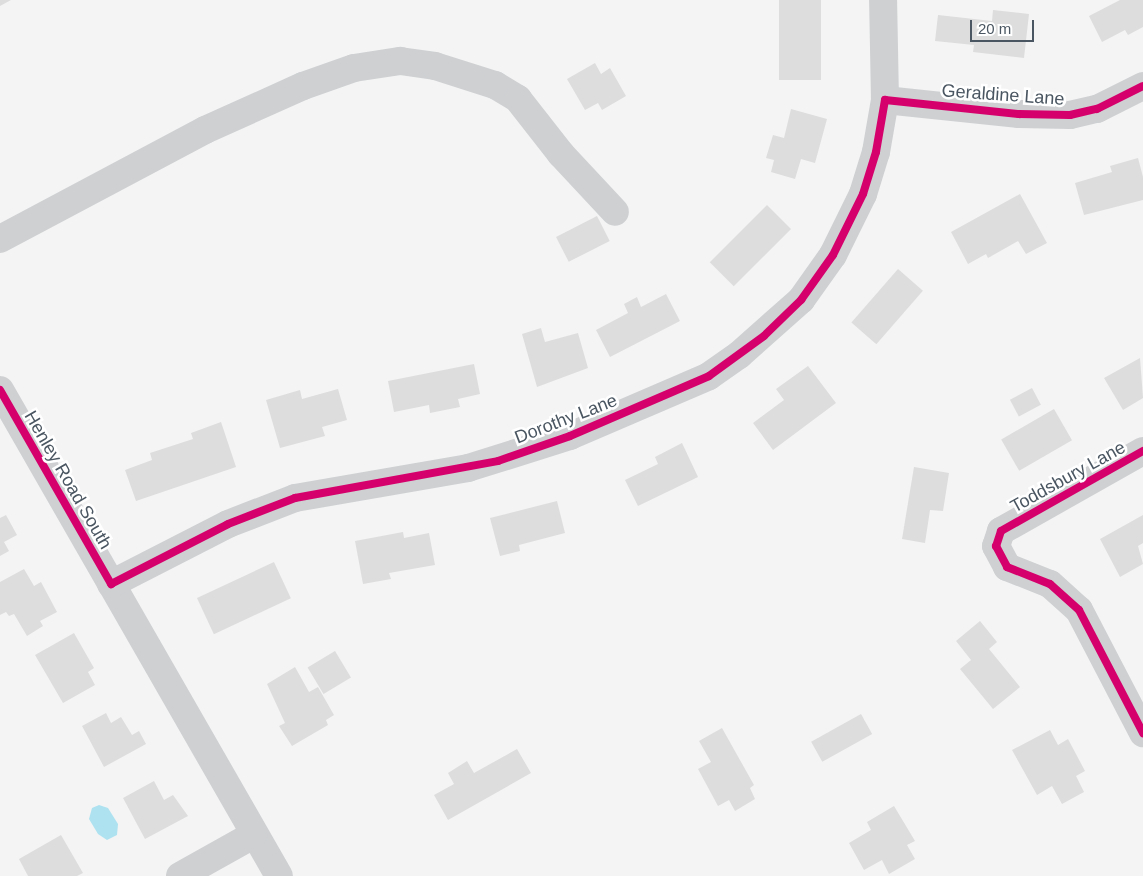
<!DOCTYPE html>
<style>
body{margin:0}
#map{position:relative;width:1143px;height:876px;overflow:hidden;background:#f4f4f4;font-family:Arial,sans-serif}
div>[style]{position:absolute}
.water>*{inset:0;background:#aee2f0}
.building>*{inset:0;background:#ddddde;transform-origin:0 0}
.minor>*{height:28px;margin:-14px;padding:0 14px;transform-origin:14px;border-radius:14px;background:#ced0d2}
.cycleway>*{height:8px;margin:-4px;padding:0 4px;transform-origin:4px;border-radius:4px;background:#d6006c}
span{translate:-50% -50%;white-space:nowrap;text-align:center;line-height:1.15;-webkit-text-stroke:5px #fff;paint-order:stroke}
.street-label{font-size:18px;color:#4a5661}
.scale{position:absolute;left:970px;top:20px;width:64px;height:22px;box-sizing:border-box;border:2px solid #4a5661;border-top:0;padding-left:6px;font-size:15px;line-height:18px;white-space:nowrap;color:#4a5661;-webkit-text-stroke:4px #fff;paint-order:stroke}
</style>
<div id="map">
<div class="water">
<div style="clip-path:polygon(99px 805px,108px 808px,118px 824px,117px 835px,107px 840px,98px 834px,89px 819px,92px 808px)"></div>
</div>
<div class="building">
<div style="clip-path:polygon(0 0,11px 0,0 6px)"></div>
<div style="left:779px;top:0;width:42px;height:80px"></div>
<div style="clip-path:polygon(1120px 0,1143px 0,1143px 27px,1128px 35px,1125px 30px,1102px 42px,1089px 16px)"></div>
<div style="clip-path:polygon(993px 10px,1029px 14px,1024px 58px,973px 52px,974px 45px,935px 41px,938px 15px,992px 21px)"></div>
<div style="clip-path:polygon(595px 63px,601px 74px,610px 68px,626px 96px,602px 110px,598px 103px,585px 110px,567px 79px)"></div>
<div style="clip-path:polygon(791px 109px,827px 119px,815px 163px,801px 159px,795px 179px,771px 172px,774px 160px,766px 158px,773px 135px,784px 138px)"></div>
<div style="clip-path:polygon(1138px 158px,1143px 177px,1143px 200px,1084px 215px,1075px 183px,1112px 172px,1110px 166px)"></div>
<div style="clip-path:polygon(1020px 194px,1047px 243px,1026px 254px,1018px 241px,988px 258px,986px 254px,968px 264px,951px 232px)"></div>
<div style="left:767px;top:205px;width:34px;height:81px;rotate:45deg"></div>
<div style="left:597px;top:216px;width:28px;height:46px;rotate:63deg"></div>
<div style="left:898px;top:269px;width:33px;height:71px;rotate:41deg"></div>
<div style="clip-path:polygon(666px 294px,680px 321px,610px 357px,596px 330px,628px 313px,624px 304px,637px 297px,641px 307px)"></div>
<div style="clip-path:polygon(541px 328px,545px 342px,578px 333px,588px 368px,537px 387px,522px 334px)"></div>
<div style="clip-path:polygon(1140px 358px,1143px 398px,1123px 410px,1104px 378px)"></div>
<div style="clip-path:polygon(474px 364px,480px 394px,458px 399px,460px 407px,430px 413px,429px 405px,394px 412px,388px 381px)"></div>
<div style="clip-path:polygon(808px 366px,836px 403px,773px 450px,753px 423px,784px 400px,776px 389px)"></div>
<div style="left:1032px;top:388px;width:19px;height:25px;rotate:62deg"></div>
<div style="clip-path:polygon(338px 389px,347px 420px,322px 427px,325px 436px,280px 448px,266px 400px,300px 390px,302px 399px)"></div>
<div style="left:1054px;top:409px;width:36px;height:61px;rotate:60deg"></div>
<div style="clip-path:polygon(221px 422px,236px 467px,136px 501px,125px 470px,152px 460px,150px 453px,193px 439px,191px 433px)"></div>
<div style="clip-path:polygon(682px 443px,698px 477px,638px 506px,625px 480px,658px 464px,655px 457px)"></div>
<div style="clip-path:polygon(914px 467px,949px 473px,943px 511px,930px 510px,925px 543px,902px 539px)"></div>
<div style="clip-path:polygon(557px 501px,565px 533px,519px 545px,520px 551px,500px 556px,490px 518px)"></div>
<div style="clip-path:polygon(6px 515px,17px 535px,4px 542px,9px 551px,0 556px,0 518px)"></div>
<div style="clip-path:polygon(1143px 515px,1143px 543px,1138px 546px,1143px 564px,1120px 577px,1100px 539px)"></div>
<div style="clip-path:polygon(403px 532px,404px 538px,429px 533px,435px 565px,389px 573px,391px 579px,363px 584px,355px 541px)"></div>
<div style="left:274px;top:562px;width:40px;height:85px;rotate:65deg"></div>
<div style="clip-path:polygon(24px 569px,34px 586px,41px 582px,57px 612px,40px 621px,43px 626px,27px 636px,14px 614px,9px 616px,6px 612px,0 615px,0 582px)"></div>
<div style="clip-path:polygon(980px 621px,997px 642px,989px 649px,1020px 687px,993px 709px,960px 669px,971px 660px,956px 641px)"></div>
<div style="clip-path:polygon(74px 633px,94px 668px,88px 672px,95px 685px,63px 703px,35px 655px)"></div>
<div style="left:335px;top:651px;width:31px;height:32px;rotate:59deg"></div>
<div style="clip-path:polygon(295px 667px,309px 692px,318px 687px,334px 715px,326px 720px,328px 725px,292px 746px,279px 726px,285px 723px,267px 684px)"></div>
<div style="clip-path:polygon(106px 713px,111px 723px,121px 717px,132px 735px,139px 731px,146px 744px,104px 767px,82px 726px)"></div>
<div style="left:861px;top:714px;width:23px;height:57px;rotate:61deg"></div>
<div style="clip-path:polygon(722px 728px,754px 785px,750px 788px,755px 799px,735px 811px,729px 800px,718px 806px,698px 769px,711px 762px,699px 741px)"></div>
<div style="clip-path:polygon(1050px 730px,1058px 745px,1068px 739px,1085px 771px,1076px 776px,1084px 792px,1062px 804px,1052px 786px,1037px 795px,1012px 750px)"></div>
<div style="clip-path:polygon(517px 749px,531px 773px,448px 820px,434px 795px,454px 784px,448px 773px,467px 761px,474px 773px)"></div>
<div style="clip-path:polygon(154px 781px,164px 800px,173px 795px,188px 816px,145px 839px,123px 798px)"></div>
<div style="clip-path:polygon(894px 806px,915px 841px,907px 845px,915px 859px,889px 874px,882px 860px,864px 870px,849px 843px,871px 830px,867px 822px)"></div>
<div style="clip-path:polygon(61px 835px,83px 873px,77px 876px,28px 876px,19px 859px)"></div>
</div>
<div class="minor">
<div style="left:885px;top:100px;width:135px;rotate:6deg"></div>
<div style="left:1019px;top:114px;width:51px;rotate:1.1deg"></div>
<div style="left:1070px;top:115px;width:28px;rotate:-13deg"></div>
<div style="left:1097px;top:109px;width:51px;rotate:-26.6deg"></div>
<div style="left:0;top:239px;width:232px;rotate:-28deg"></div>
<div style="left:205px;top:130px;width:107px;rotate:-24.2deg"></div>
<div style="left:303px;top:86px;width:54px;rotate:-19.4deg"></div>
<div style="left:354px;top:68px;width:47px;rotate:-8.7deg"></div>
<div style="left:400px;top:61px;width:35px;rotate:8deg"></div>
<div style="left:435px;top:66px;width:63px;rotate:17.6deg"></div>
<div style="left:495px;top:85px;width:27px;rotate:31deg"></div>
<div style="left:518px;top:99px;width:70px;rotate:52deg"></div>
<div style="left:561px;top:154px;width:79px;rotate:47deg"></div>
<div style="left:0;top:390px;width:560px;rotate:60.14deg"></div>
<div style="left:1143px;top:451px;width:163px;rotate:150.6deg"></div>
<div style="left:1001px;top:531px;width:16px;rotate:108deg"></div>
<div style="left:996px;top:546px;width:24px;rotate:62deg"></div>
<div style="left:1007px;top:567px;width:46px;rotate:21.6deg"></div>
<div style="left:1050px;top:584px;width:39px;rotate:42deg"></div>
<div style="left:1079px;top:610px;width:139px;rotate:62.5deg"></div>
<div style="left:111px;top:584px;width:131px;rotate:-27.1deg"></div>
<div style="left:228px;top:524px;width:72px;rotate:-21.2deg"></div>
<div style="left:295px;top:498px;width:176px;rotate:-9.8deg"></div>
<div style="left:468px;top:468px;width:107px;rotate:-17.4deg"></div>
<div style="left:570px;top:436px;width:151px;rotate:-23.3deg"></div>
<div style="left:709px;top:376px;width:37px;rotate:-35deg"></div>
<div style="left:739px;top:355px;width:83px;rotate:-41.6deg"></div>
<div style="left:801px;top:300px;width:55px;rotate:-54.6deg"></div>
<div style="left:833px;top:255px;width:68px;rotate:-63.8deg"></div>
<div style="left:863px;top:194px;width:44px;rotate:-72.8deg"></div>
<div style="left:876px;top:152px;width:53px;rotate:-80.2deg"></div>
<div style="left:885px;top:100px;width:100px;rotate:-91.1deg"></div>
<div style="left:180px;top:876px;width:84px;rotate:-29.3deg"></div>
</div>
<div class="cycleway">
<div style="left:0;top:390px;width:224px;rotate:60.2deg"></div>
<div style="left:111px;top:584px;width:131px;rotate:-27.1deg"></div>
<div style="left:228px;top:524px;width:72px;rotate:-21.2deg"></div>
<div style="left:295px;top:498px;width:206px;rotate:-10.3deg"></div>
<div style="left:498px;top:461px;width:76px;rotate:-19.1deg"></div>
<div style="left:570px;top:436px;width:151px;rotate:-23.3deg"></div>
<div style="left:709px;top:376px;width:68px;rotate:-36deg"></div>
<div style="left:764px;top:336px;width:52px;rotate:-44.2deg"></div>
<div style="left:801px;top:300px;width:55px;rotate:-54.6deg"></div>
<div style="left:833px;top:255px;width:68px;rotate:-63.8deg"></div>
<div style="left:863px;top:194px;width:44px;rotate:-72.8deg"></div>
<div style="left:876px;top:152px;width:53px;rotate:-80.2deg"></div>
<div style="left:885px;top:100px;width:135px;rotate:6deg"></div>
<div style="left:1019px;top:114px;width:51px;rotate:1.1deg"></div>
<div style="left:1070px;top:115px;width:28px;rotate:-13deg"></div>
<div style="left:1097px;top:109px;width:51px;rotate:-26.6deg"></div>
<div style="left:1143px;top:451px;width:163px;rotate:150.6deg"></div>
<div style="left:1001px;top:531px;width:16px;rotate:108deg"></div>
<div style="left:996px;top:546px;width:24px;rotate:62deg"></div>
<div style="left:1007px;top:567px;width:46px;rotate:21.6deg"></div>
<div style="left:1050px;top:584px;width:39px;rotate:42deg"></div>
<div style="left:1079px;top:610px;width:139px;rotate:62.5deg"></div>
</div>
<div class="street-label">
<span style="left:1003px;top:95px;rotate:4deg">Geraldine Lane</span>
<span style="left:566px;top:419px;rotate:-21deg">Dorothy Lane</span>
<span style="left:1068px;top:477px;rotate:-29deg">Toddsbury Lane</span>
<span style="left:68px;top:480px;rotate:60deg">Henley Road South</span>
</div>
<div class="scale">20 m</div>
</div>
